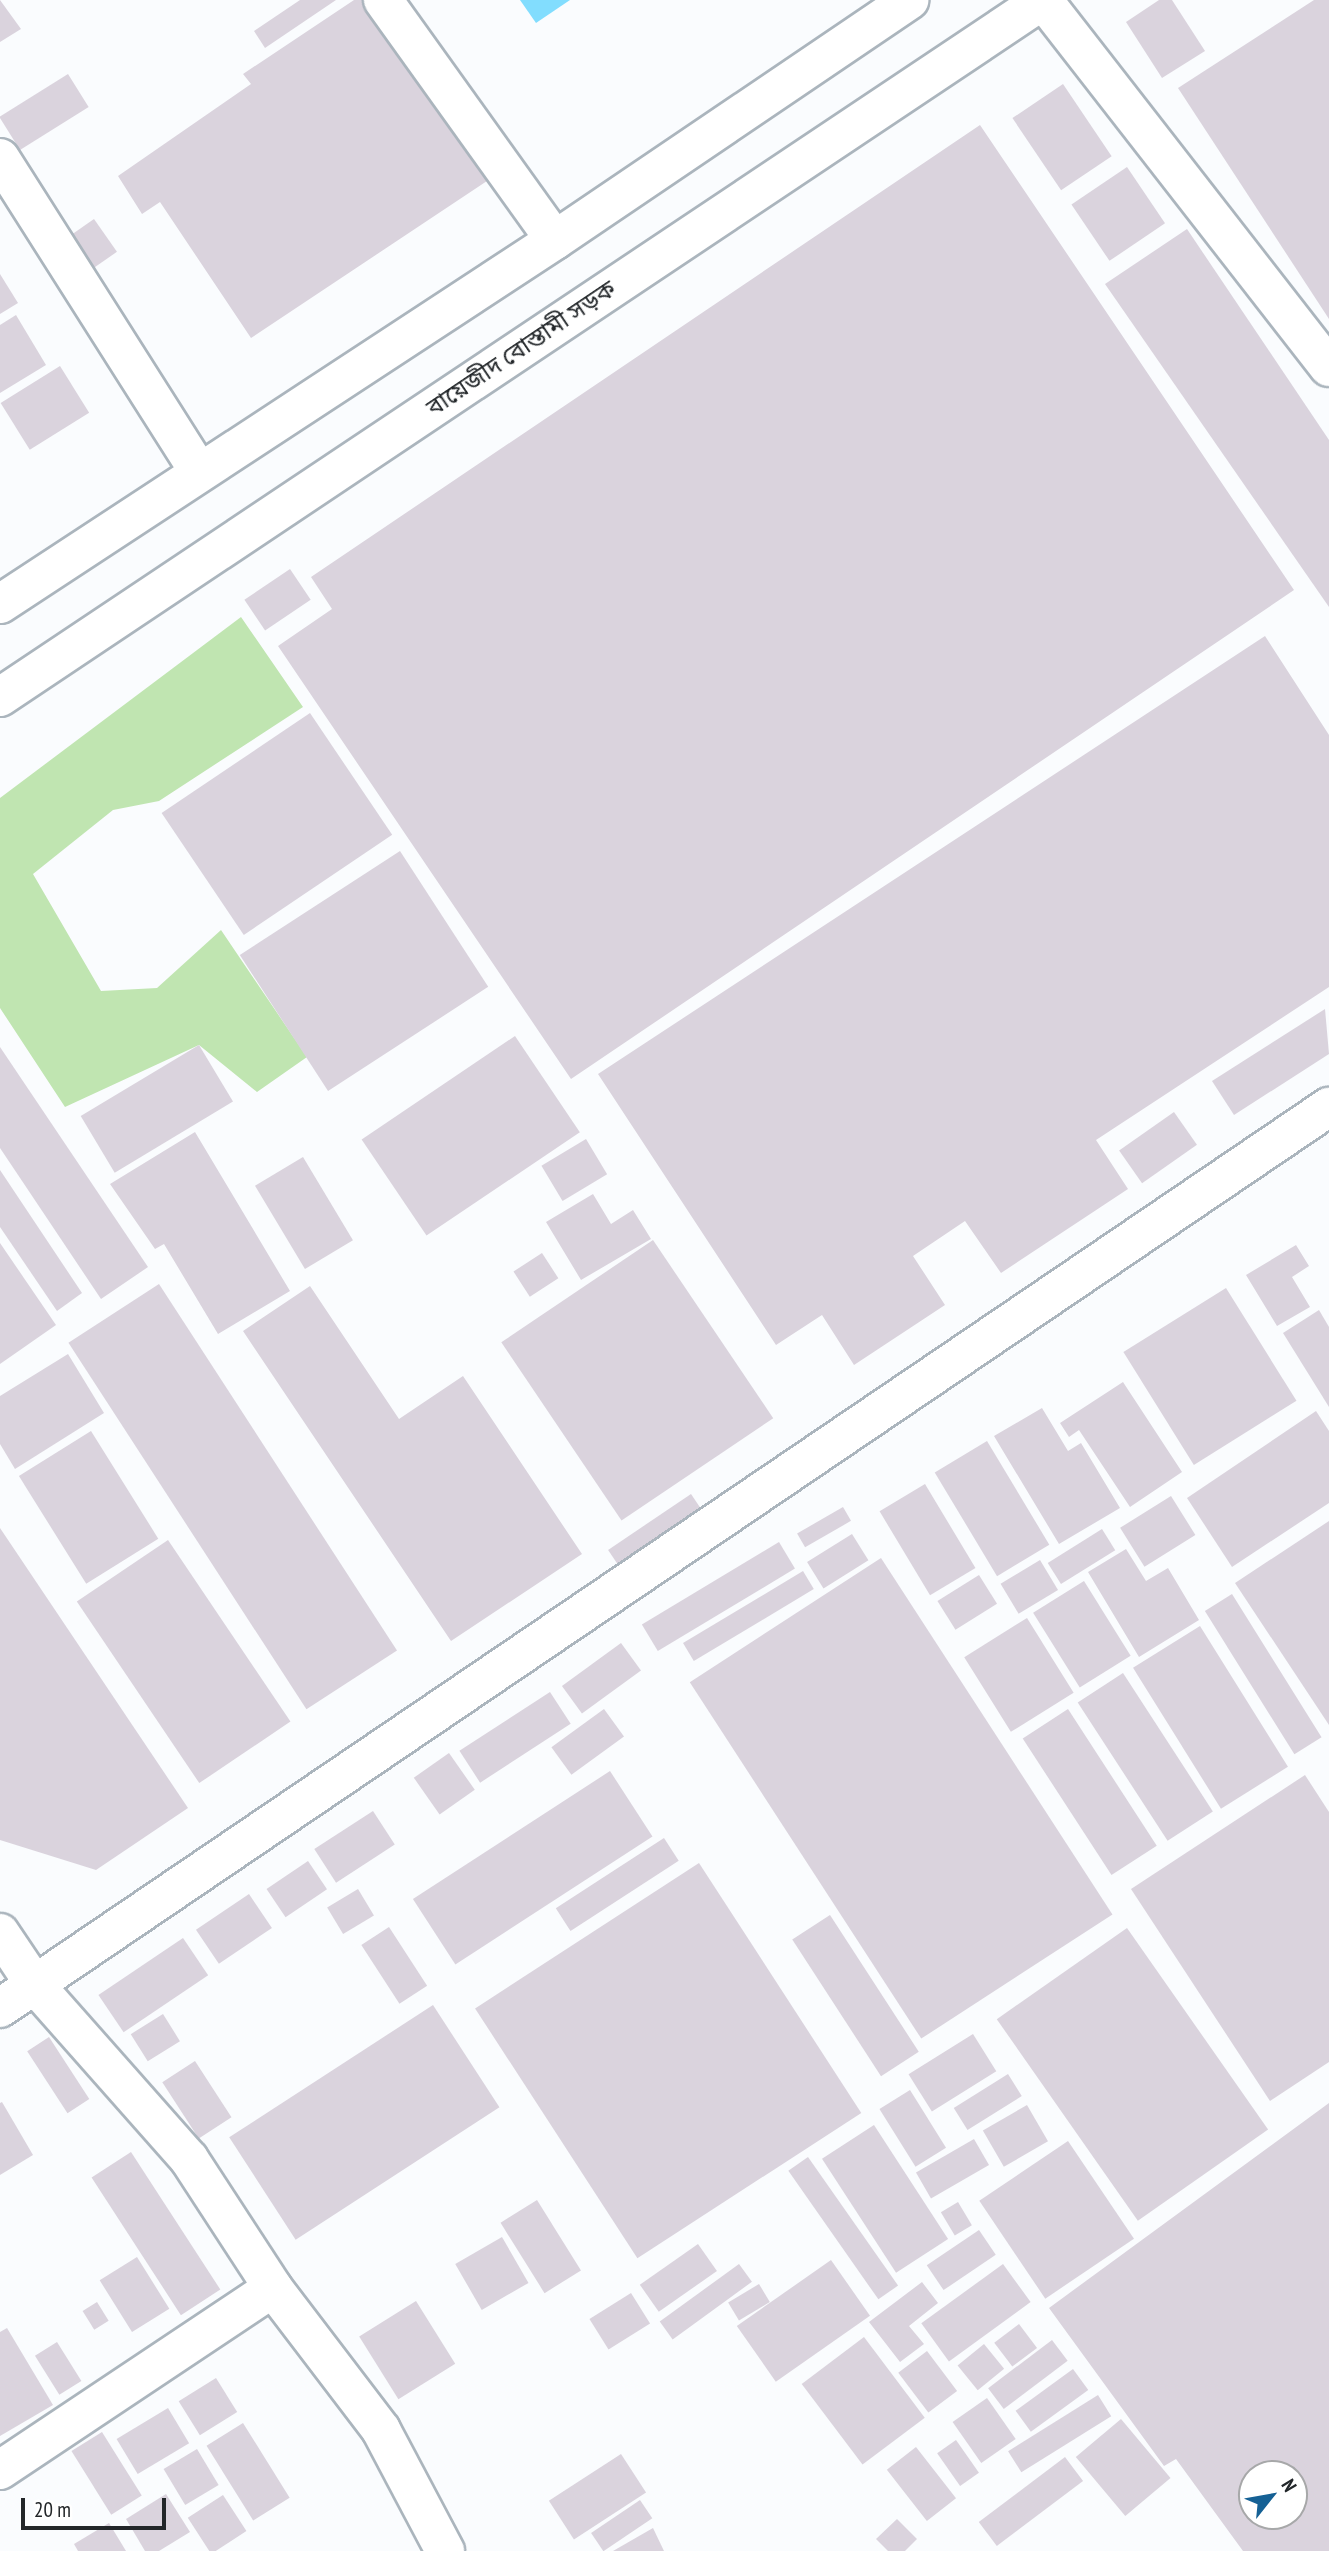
<!DOCTYPE html>
<meta charset="utf-8">
<style>
body{margin:0}
#map{position:relative;width:1329px;height:2551px;overflow:hidden;background:#fafcfe;font-family:"PT Sans Narrow","Noto Sans Bengali",sans-serif}
div>[style]{position:absolute}
.green>*{inset:0;background:#c0e5b1}
.water>*{inset:0;background:#82ddfe}
.building>*{inset:0;background:#dad3dd;transform-origin:0 0}
.roads{filter:drop-shadow(2px 0 #abb5bd) drop-shadow(-2px 0 #abb5bd) drop-shadow(0 2px #abb5bd) drop-shadow(0 -2px #abb5bd)}
.minor>*{height:38px;margin:-19px;padding:0 19px;transform-origin:19px;border-radius:19px;background:#fff}
.primary>*{height:38px;margin:-19px;padding:0 19px;transform-origin:19px;border-radius:19px;background:#fff}
span{translate:-50% -50%;white-space:nowrap;text-align:center;line-height:1.15;-webkit-text-stroke:5px #fff;paint-order:stroke}
.street-label{font-size:24px;color:#222629}
.north{position:absolute;left:1238px;top:2460px;width:70px;height:70px;box-sizing:border-box;background:#fff;border:2px solid #a7a8a9;border-radius:50%;rotate:59deg;font-size:19px;font-weight:700;line-height:28px;text-align:center;color:#222629}
.north::after{content:'';display:block;margin:auto;width:24px;height:32px;background:#166195;clip-path:polygon(50% 0,100% 100%,50% 72%,0 100%)}
.scale{position:absolute;left:21px;top:2498px;width:145px;height:32px;box-sizing:border-box;border:4px solid #222629;border-top:0;padding-left:9px;font-size:21px;line-height:24px;white-space:nowrap;color:#222629;-webkit-text-stroke:5px #fff;paint-order:stroke}
</style>
<div id="map">
<div class="green">
<div style="clip-path:polygon(241px 617px,303px 707px,159px 801px,113px 810px,33px 874px,101px 991px,157px 988px,221px 930px,307px 1057px,257px 1092px,199px 1045px,65px 1107px,0 1008px,0 798px)"></div>
</div>
<div class="water">
<div style="clip-path:polygon(520px 0,570px 0,536px 23px)"></div>
</div>
<div class="building">
<div style="clip-path:polygon(0 0,21px 29px,0 42px)"></div>
<div style="clip-path:polygon(300px 0,336px 0,265px 48px,254px 31px)"></div>
<div style="clip-path:polygon(354px 0,370px 0,490px 179px,251px 338px,160px 202px,142px 214px,118px 176px,251px 84px,243px 74px)"></div>
<div style="clip-path:polygon(1159px 0,1172px 0,1205px 51px,1162px 78px,1126px 22px)"></div>
<div style="clip-path:polygon(1314px 0,1329px 0,1329px 319px,1178px 88px)"></div>
<div style="left:68px;top:74px;width:39px;height:81px;rotate:58deg"></div>
<div style="left:1063px;top:84px;width:87px;height:61px;rotate:56deg"></div>
<div style="clip-path:polygon(980px 125px,1294px 590px,571px 1079px,278px 646px,332px 609px,311px 577px)"></div>
<div style="left:1127px;top:167px;width:68px;height:67px;rotate:56deg"></div>
<div style="left:94px;top:219px;width:40px;height:28px;rotate:55deg"></div>
<div style="clip-path:polygon(1187px 229px,1329px 440px,1329px 607px,1105px 284px)"></div>
<div style="clip-path:polygon(0 274px,18px 303px,0 314px)"></div>
<div style="clip-path:polygon(16px 315px,46px 365px,0 393px,0 325px)"></div>
<div style="left:60px;top:366px;width:55px;height:70px;rotate:58deg"></div>
<div style="left:290px;top:569px;width:37px;height:55px;rotate:56deg"></div>
<div style="clip-path:polygon(1265px 636px,1329px 735px,1329px 987px,1096px 1140px,1128px 1189px,1001px 1273px,965px 1221px,913px 1256px,945px 1305px,854px 1365px,822px 1315px,776px 1345px,598px 1074px)"></div>
<div style="left:310px;top:713px;width:147px;height:179px;rotate:56deg"></div>
<div style="left:400px;top:851px;width:162px;height:191px;rotate:57deg"></div>
<div style="clip-path:polygon(1325px 1009px,1329px 1054px,1234px 1115px,1212px 1081px)"></div>
<div style="left:515px;top:1036px;width:116px;height:185px;rotate:56deg"></div>
<div style="left:199px;top:1045px;width:66px;height:138px;rotate:59deg"></div>
<div style="clip-path:polygon(0 1047px,148px 1267px,101px 1299px,0 1148px)"></div>
<div style="left:1174px;top:1112px;width:40px;height:67px;rotate:55deg"></div>
<div style="clip-path:polygon(195px 1132px,290px 1291px,218px 1334px,164px 1244px,155px 1249px,110px 1184px)"></div>
<div style="left:586px;top:1139px;width:41px;height:52px;rotate:59deg"></div>
<div style="left:303px;top:1157px;width:97px;height:56px;rotate:59deg"></div>
<div style="clip-path:polygon(0 1170px,82px 1293px,57px 1311px,0 1227px)"></div>
<div style="clip-path:polygon(593px 1194px,611px 1224px,633px 1210px,651px 1239px,581px 1280px,546px 1222px)"></div>
<div style="left:653px;top:1240px;width:215px;height:183px;rotate:56deg"></div>
<div style="clip-path:polygon(0 1243px,56px 1325px,0 1364px)"></div>
<div style="clip-path:polygon(1296px 1245px,1309px 1266px,1292px 1277px,1310px 1307px,1277px 1326px,1246px 1275px)"></div>
<div style="left:542px;top:1253px;width:30px;height:34px;rotate:57deg"></div>
<div style="left:159px;top:1284px;width:437px;height:108px;rotate:57deg"></div>
<div style="clip-path:polygon(310px 1286px,399px 1419px,463px 1376px,582px 1554px,451px 1641px,243px 1331px)"></div>
<div style="left:1226px;top:1288px;width:133px;height:121px;rotate:58deg"></div>
<div style="clip-path:polygon(1319px 1310px,1329px 1327px,1329px 1407px,1283px 1333px)"></div>
<div style="clip-path:polygon(68px 1354px,104px 1413px,15px 1469px,0 1444px,0 1396px)"></div>
<div style="clip-path:polygon(1123px 1382px,1182px 1472px,1130px 1507px,1079px 1430px,1069px 1437px,1060px 1423px)"></div>
<div style="clip-path:polygon(1042px 1408px,1068px 1451px,1081px 1443px,1120px 1508px,1059px 1544px,994px 1436px)"></div>
<div style="clip-path:polygon(1316px 1411px,1329px 1431px,1329px 1503px,1232px 1567px,1187px 1498px)"></div>
<div style="left:91px;top:1431px;width:127px;height:85px;rotate:58deg"></div>
<div style="left:987px;top:1441px;width:121px;height:61px;rotate:59deg"></div>
<div style="left:925px;top:1484px;width:98px;height:53px;rotate:59deg"></div>
<div style="left:691px;top:1494px;width:25px;height:100px;rotate:56deg"></div>
<div style="left:1171px;top:1496px;width:46px;height:60px;rotate:58deg"></div>
<div style="left:843px;top:1507px;width:16px;height:53px;rotate:60deg"></div>
<div style="clip-path:polygon(1329px 1521px,1329px 1725px,1235px 1583px)"></div>
<div style="clip-path:polygon(0 1528px,188px 1808px,96px 1870px,0 1840px)"></div>
<div style="left:1102px;top:1529px;width:25px;height:64px;rotate:58deg"></div>
<div style="left:852px;top:1534px;width:31px;height:53px;rotate:58deg"></div>
<div style="left:168px;top:1540px;width:219px;height:110px;rotate:56deg"></div>
<div style="left:779px;top:1542px;width:31px;height:160px;rotate:59deg"></div>
<div style="clip-path:polygon(1126px 1549px,1146px 1581px,1168px 1568px,1199px 1620px,1139px 1657px,1088px 1572px)"></div>
<div style="left:881px;top:1558px;width:425px;height:228px;rotate:57deg"></div>
<div style="left:1040px;top:1560px;width:35px;height:46px;rotate:59deg"></div>
<div style="left:803px;top:1571px;width:21px;height:140px;rotate:59deg"></div>
<div style="left:979px;top:1575px;width:34px;height:49px;rotate:58deg"></div>
<div style="left:1084px;top:1581px;width:88px;height:60px;rotate:58deg"></div>
<div style="left:1232px;top:1594px;width:169px;height:32px;rotate:58deg"></div>
<div style="left:1027px;top:1618px;width:88px;height:74px;rotate:58deg"></div>
<div style="left:1200px;top:1626px;width:166px;height:79px;rotate:58deg"></div>
<div style="left:621px;top:1643px;width:34px;height:73px;rotate:54deg"></div>
<div style="left:1123px;top:1673px;width:165px;height:54px;rotate:57deg"></div>
<div style="left:550px;top:1692px;width:38px;height:108px;rotate:57deg"></div>
<div style="left:604px;top:1709px;width:34px;height:65px;rotate:54deg"></div>
<div style="left:1068px;top:1709px;width:163px;height:54px;rotate:57deg"></div>
<div style="left:449px;top:1753px;width:45px;height:43px;rotate:55deg"></div>
<div style="left:610px;top:1771px;width:78px;height:235px;rotate:57deg"></div>
<div style="clip-path:polygon(1305px 1775px,1329px 1812px,1329px 2062px,1270px 2101px,1131px 1889px)"></div>
<div style="left:373px;top:1811px;width:40px;height:70px;rotate:57deg"></div>
<div style="left:664px;top:1838px;width:27px;height:129px;rotate:57deg"></div>
<div style="left:308px;top:1861px;width:34px;height:50px;rotate:56deg"></div>
<div style="left:699px;top:1863px;width:298px;height:267px;rotate:57deg"></div>
<div style="left:358px;top:1889px;width:31px;height:36px;rotate:59deg"></div>
<div style="left:249px;top:1894px;width:41px;height:64px;rotate:56deg"></div>
<div style="left:830px;top:1915px;width:163px;height:45px;rotate:57deg"></div>
<div style="left:389px;top:1927px;width:70px;height:33px;rotate:57deg"></div>
<div style="left:1127px;top:1928px;width:246px;height:159px;rotate:55deg"></div>
<div style="left:183px;top:1938px;width:45px;height:102px;rotate:56deg"></div>
<div style="left:433px;top:2005px;width:122px;height:243px;rotate:57deg"></div>
<div style="left:163px;top:2014px;width:32px;height:38px;rotate:58deg"></div>
<div style="left:973px;top:2034px;width:44px;height:76px;rotate:58deg"></div>
<div style="left:49px;top:2037px;width:74px;height:26px;rotate:57deg"></div>
<div style="left:195px;top:2061px;width:67px;height:39px;rotate:57deg"></div>
<div style="left:1008px;top:2074px;width:26px;height:64px;rotate:58deg"></div>
<div style="left:910px;top:2090px;width:68px;height:36px;rotate:58deg"></div>
<div style="clip-path:polygon(2px 2102px,33px 2155px,0 2175px,0 2103px)"></div>
<div style="clip-path:polygon(evenodd,1329px 2103px,1329px 2551px,1243px 2551px,1176px 2459px,1164px 2466px,1049px 2308px,1329px 2103px,1252px 2474px,1294px 2474px,1294px 2516px,1252px 2516px,1252px 2474px)"></div>
<div style="left:1027px;top:2105px;width:42px;height:51px;rotate:60deg"></div>
<div style="left:874px;top:2125px;width:136px;height:62px;rotate:57deg"></div>
<div style="left:974px;top:2139px;width:30px;height:67px;rotate:60deg"></div>
<div style="left:1068px;top:2141px;width:118px;height:107px;rotate:56deg"></div>
<div style="left:131px;top:2152px;width:164px;height:47px;rotate:57deg"></div>
<div style="left:808px;top:2157px;width:157px;height:24px;rotate:55deg"></div>
<div style="left:537px;top:2200px;width:83px;height:43px;rotate:58deg"></div>
<div style="left:958px;top:2202px;width:27px;height:20px;rotate:59deg"></div>
<div style="left:979px;top:2230px;width:30px;height:63px;rotate:56deg"></div>
<div style="left:502px;top:2237px;width:53px;height:54px;rotate:60deg"></div>
<div style="left:698px;top:2244px;width:33px;height:71px;rotate:55deg"></div>
<div style="left:137px;top:2257px;width:61px;height:44px;rotate:58deg"></div>
<div style="left:831px;top:2260px;width:68px;height:115px;rotate:55deg"></div>
<div style="left:739px;top:2264px;width:22px;height:98px;rotate:54deg"></div>
<div style="left:1003px;top:2264px;width:47px;height:101px;rotate:54deg"></div>
<div style="clip-path:polygon(922px 2282px,938px 2303px,909px 2326px,924px 2344px,900px 2362px,869px 2322px)"></div>
<div style="left:759px;top:2284px;width:21px;height:36px;rotate:59deg"></div>
<div style="left:631px;top:2293px;width:36px;height:49px;rotate:58deg"></div>
<div style="left:416px;top:2301px;width:74px;height:67px;rotate:58deg"></div>
<div style="left:97px;top:2302px;width:22px;height:17px;rotate:58deg"></div>
<div style="left:1019px;top:2324px;width:30px;height:31px;rotate:53deg"></div>
<div style="clip-path:polygon(7px 2328px,53px 2405px,0 2436px,0 2332px)"></div>
<div style="left:864px;top:2337px;width:101px;height:78px;rotate:53deg"></div>
<div style="left:1052px;top:2340px;width:26px;height:80px;rotate:53deg"></div>
<div style="left:57px;top:2342px;width:46px;height:26px;rotate:58deg"></div>
<div style="left:984px;top:2344px;width:32px;height:34px;rotate:51deg"></div>
<div style="left:927px;top:2351px;width:50px;height:36px;rotate:53deg"></div>
<div style="left:1073px;top:2369px;width:26px;height:71px;rotate:54deg"></div>
<div style="left:216px;top:2378px;width:40px;height:44px;rotate:58deg"></div>
<div style="left:1098px;top:2395px;width:25px;height:106px;rotate:58deg"></div>
<div style="left:987px;top:2398px;width:50px;height:42px;rotate:55deg"></div>
<div style="left:168px;top:2408px;width:41px;height:60px;rotate:59deg"></div>
<div style="left:1121px;top:2419px;width:77px;height:59px;rotate:50deg"></div>
<div style="left:243px;top:2423px;width:88px;height:43px;rotate:58deg"></div>
<div style="left:102px;top:2432px;width:75px;height:36px;rotate:58deg"></div>
<div style="left:956px;top:2440px;width:40px;height:23px;rotate:55deg"></div>
<div style="left:916px;top:2447px;width:65px;height:37px;rotate:52deg"></div>
<div style="left:197px;top:2449px;width:42px;height:39px;rotate:59deg"></div>
<div style="left:621px;top:2454px;width:46px;height:86px;rotate:57deg"></div>
<div style="left:1065px;top:2457px;width:30px;height:108px;rotate:53deg"></div>
<div style="clip-path:polygon(166px 2494px,190px 2532px,159px 2551px,145px 2551px,126px 2519px)"></div>
<div style="left:223px;top:2495px;width:43px;height:42px;rotate:57deg"></div>
<div style="left:640px;top:2500px;width:22px;height:59px;rotate:56deg"></div>
<div style="clip-path:polygon(897px 2519px,917px 2539px,905px 2551px,888px 2551px,876px 2539px)"></div>
<div style="clip-path:polygon(109px 2523px,126px 2551px,78px 2551px,74px 2544px)"></div>
<div style="clip-path:polygon(653px 2528px,664px 2551px,613px 2551px)"></div>
</div>
<div class="roads">
<div class="minor">
<div style="left:383px;top:0;width:295px;rotate:54.4deg"></div>
<div style="left:1043px;top:0;width:465px;rotate:52.1deg"></div>
<div style="left:0;top:158px;width:372px;rotate:57.6deg"></div>
<div style="left:0;top:1933px;width:63px;rotate:56.1deg"></div>
<div style="left:35px;top:1985px;width:232px;rotate:48.5deg"></div>
<div style="left:189px;top:2159px;width:154px;rotate:56.9deg"></div>
<div style="left:273px;top:2288px;width:178px;rotate:52.7deg"></div>
<div style="left:381px;top:2430px;width:137px;rotate:62.1deg"></div>
<div style="left:0;top:2008px;width:1606px;rotate:-34.14deg"></div>
<div style="left:0;top:2470px;width:328px;rotate:-33.7deg"></div>
</div>
<div class="primary">
<div style="left:0;top:604px;width:664px;rotate:-33.26deg"></div>
<div style="left:555px;top:240px;width:428px;rotate:-34.1deg"></div>
<div style="left:0;top:697px;width:1254px;rotate:-33.75deg"></div>
</div>
</div>
<div class="street-label">
<span style="left:521px;top:348px;rotate:-34deg">বায়েজীদ বোস্তামী সড়ক</span>
</div>
<div class="north">N</div>
<div class="scale">20 m</div>
</div>
